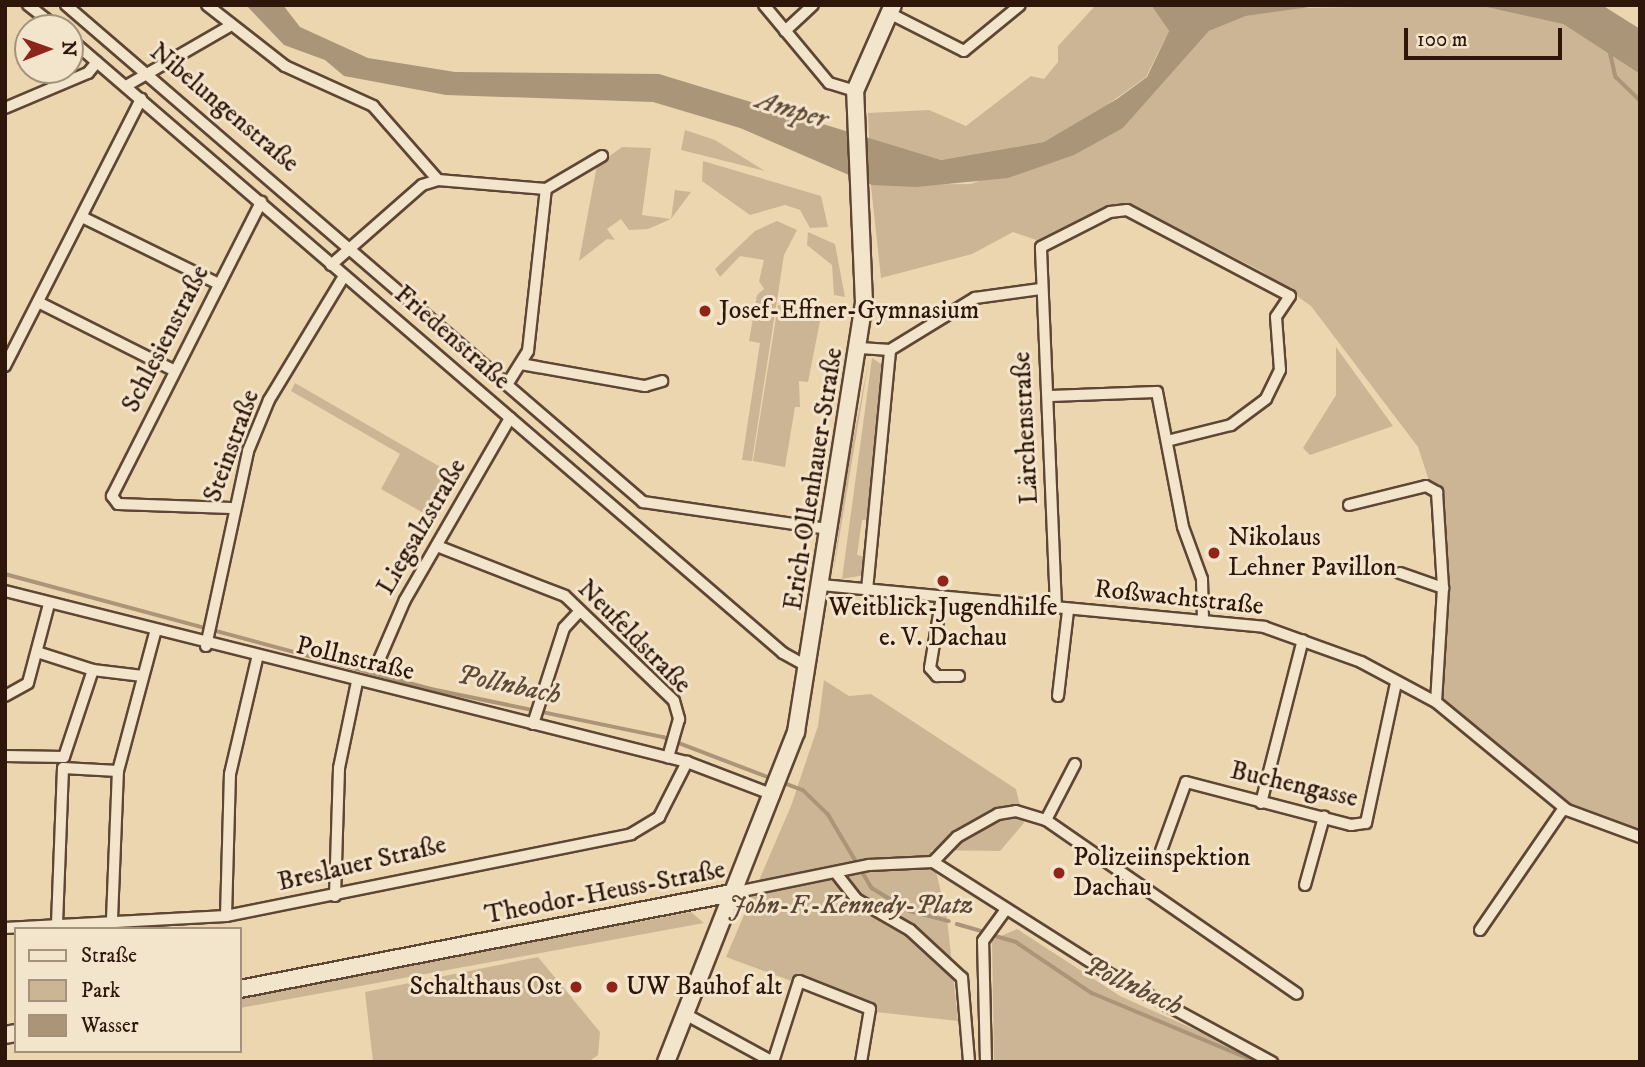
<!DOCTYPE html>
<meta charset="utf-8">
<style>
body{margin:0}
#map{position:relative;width:1645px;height:1067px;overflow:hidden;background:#ecd6b0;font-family:"IM FELL DW Pica",serif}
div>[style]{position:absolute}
.green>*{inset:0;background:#ccb594}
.water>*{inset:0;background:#ab9578}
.stream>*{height:3.5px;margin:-1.75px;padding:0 1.75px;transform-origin:1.75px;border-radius:1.75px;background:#ab9578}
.roads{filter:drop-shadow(2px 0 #5e4634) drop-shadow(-2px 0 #5e4634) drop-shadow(0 2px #5e4634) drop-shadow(0 -2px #5e4634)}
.street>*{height:10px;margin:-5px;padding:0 5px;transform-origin:5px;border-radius:5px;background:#f3e4cc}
.secondary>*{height:16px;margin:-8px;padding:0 8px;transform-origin:8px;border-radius:8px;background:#f3e4cc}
.dots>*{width:19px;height:19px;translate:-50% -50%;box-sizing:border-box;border:4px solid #f3e4cc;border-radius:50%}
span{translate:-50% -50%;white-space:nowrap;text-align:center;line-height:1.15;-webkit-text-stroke:6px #f3e4cc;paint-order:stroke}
.street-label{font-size:26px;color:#2e160a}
.poi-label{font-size:26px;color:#2e160a}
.left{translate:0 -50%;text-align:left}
.right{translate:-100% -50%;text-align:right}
.park-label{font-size:26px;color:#5d4633;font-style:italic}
.water-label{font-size:28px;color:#604936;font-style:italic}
.frame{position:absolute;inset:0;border:7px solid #2e160a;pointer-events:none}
.legend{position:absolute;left:14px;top:927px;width:228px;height:126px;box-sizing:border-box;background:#f3e4cc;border:2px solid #a4927e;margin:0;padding:9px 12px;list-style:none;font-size:21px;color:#2e160a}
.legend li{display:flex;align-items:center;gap:14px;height:35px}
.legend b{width:35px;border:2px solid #a4927e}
.north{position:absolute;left:14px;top:14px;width:70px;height:70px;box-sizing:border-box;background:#f3e4cc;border:2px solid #a4927e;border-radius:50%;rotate:89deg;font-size:19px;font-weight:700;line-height:28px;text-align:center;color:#2e160a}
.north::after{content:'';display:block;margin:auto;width:24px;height:32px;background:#8f2418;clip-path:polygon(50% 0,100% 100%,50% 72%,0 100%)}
.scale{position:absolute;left:1404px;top:28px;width:158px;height:32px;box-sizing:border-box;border:4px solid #2e160a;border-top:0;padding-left:9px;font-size:21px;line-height:24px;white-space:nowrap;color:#2e160a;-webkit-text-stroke:5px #f3e4cc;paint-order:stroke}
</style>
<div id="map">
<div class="green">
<div style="clip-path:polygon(1096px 5px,1151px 5px,1169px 31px,1146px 77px,1075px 128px,1044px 142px,941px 160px,870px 142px,872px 185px,971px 184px,1123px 128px,1209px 31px,1246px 16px,1297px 8px,1478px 5px,1528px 14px,1563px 24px,1640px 74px,1640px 837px,1567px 810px,1436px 702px,1443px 588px,1431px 487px,1418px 447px,1311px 306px,1261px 271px,1132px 205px,1110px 207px,1042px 242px,1013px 232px,972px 254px,881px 278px,871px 186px,868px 113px,929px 110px,966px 126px,1031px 76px,1044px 79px,1058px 62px,1058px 46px)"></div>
<div style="clip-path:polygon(685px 130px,715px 140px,765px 171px,681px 150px)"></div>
<div style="clip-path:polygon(622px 147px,651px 148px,642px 215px,671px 219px,675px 190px,691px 192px,671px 219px,648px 229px,629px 230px,621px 219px,607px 229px,615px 240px,607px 239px,579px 261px,597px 165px)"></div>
<div style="clip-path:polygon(703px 161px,821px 196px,828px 227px,810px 228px,800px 210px,785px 205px,750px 215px,702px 181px)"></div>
<div style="clip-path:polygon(777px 221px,797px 230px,784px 255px,752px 461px,742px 460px,760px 343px,749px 341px,757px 295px,764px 289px,759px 281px,764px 260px,740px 256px,720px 277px,715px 269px,755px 231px)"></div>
<div style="clip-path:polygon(808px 232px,835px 244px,845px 297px,834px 295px,832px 265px,807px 245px)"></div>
<div style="clip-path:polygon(778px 305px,821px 316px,808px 382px,799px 381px,800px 407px,795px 407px,785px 467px,753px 461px)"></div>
<div style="clip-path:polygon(1336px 347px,1393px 426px,1310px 455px,1303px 448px,1336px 395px)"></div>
<div style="clip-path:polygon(872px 358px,884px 366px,872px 519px,862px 520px,857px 555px,867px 557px,865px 575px,842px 579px)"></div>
<div style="clip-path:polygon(869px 359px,833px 575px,846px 476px)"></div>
<div style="clip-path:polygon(295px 383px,449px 472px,445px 480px,455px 487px,436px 520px,381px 489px,400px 454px,291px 391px)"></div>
<div style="clip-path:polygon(824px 680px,849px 696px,871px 694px,1016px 789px,1024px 823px,1000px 851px,931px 850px,947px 918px,958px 1021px,876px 1012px,726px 957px,791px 806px,818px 726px)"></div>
<div style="clip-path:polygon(691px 912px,704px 923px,240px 1008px,240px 997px)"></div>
<div style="clip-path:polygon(1017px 929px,1120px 996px,1267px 1062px,994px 1062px,992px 940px)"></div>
<div style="clip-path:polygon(538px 957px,600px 1032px,598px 1055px,588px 1062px,373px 1062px,365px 992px)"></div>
</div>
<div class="water">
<div style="clip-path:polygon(246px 5px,283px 5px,300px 27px,368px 58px,455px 72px,659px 74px,941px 160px,1044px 142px,1117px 99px,1147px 77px,1169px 31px,1151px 5px,1324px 5px,1246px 16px,1209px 31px,1123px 128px,1074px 155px,1008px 178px,916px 187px,872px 185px,740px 128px,653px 102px,446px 95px,344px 76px,325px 60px,284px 45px)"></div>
<div style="clip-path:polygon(1478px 5px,1602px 5px,1640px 29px,1640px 74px,1563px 24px)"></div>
</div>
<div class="stream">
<div style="left:1609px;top:47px;width:31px;rotate:77deg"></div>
<div style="left:1616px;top:77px;width:33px;rotate:44deg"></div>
<div style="left:5px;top:574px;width:441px;rotate:15.1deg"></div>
<div style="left:431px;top:689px;width:237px;rotate:11.7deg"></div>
<div style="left:663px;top:737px;width:118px;rotate:20.9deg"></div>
<div style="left:781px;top:782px;width:23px;rotate:20deg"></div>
<div style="left:803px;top:790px;width:35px;rotate:44deg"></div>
<div style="left:828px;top:814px;width:86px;rotate:59.3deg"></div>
<div style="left:872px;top:888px;width:44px;rotate:31.2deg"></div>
<div style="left:910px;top:911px;width:40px;rotate:14.4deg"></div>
<div style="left:957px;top:924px;width:29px;rotate:16deg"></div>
<div style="left:992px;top:935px;width:25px;rotate:16deg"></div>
<div style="left:1016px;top:942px;width:92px;rotate:33.9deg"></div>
<div style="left:1092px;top:993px;width:179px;rotate:22.7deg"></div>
</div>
<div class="roads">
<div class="street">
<div style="left:28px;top:5px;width:37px;rotate:38deg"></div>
<div style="left:66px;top:5px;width:762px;rotate:40.74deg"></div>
<div style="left:643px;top:502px;width:188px;rotate:8.3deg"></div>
<div style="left:207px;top:5px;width:99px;rotate:38deg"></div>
<div style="left:285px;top:66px;width:97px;rotate:24.4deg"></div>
<div style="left:373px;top:106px;width:98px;rotate:48.7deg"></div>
<div style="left:438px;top:180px;width:108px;rotate:4.8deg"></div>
<div style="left:546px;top:189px;width:65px;rotate:-30.5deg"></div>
<div style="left:764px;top:5px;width:102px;rotate:50.2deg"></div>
<div style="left:829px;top:83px;width:27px;rotate:17deg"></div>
<div style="left:889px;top:13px;width:84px;rotate:26.9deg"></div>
<div style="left:964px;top:51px;width:72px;rotate:-39.4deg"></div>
<div style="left:785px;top:31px;width:38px;rotate:-43deg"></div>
<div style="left:70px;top:39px;width:941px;rotate:40.73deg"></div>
<div style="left:783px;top:653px;width:29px;rotate:29deg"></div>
<div style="left:126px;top:86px;width:120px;rotate:-30deg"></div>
<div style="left:5px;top:108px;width:90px;rotate:-22.9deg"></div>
<div style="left:88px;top:73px;width:14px;rotate:-51deg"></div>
<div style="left:82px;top:217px;width:153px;rotate:26.1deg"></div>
<div style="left:331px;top:265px;width:121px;rotate:-41.3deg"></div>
<div style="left:422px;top:185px;width:17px;rotate:-17deg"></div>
<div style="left:38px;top:302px;width:153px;rotate:26.7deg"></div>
<div style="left:860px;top:348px;width:30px;rotate:4deg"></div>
<div style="left:890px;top:350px;width:100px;rotate:-31.5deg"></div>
<div style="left:975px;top:298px;width:66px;rotate:-7.9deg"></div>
<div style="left:521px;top:364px;width:126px;rotate:10.1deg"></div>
<div style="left:645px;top:386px;width:18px;rotate:-16deg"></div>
<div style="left:5px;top:366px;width:300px;rotate:-63deg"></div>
<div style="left:508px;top:383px;width:38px;rotate:-58deg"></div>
<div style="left:528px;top:351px;width:163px;rotate:-83.7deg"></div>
<div style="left:1049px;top:396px;width:108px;rotate:-2.1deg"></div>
<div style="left:1157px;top:392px;width:137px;rotate:79.1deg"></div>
<div style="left:1183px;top:527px;width:55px;rotate:69.9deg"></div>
<div style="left:1202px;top:579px;width:42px;rotate:88.6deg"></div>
<div style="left:1349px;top:505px;width:79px;rotate:-13.9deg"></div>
<div style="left:1426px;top:486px;width:13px;rotate:29deg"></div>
<div style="left:1437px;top:492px;width:96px;rotate:86.4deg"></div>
<div style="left:1443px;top:588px;width:114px;rotate:93.5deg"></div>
<div style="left:231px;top:508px;width:113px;rotate:-178deg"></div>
<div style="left:118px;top:504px;width:10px;rotate:-127deg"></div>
<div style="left:112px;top:496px;width:330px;rotate:-63.1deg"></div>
<div style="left:437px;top:546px;width:137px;rotate:21.3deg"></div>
<div style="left:565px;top:596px;width:151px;rotate:43.9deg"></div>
<div style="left:674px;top:701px;width:19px;rotate:74deg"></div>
<div style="left:679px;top:719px;width:40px;rotate:106deg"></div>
<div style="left:1400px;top:573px;width:46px;rotate:19.2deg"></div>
<div style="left:821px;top:585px;width:445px;rotate:5.4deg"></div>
<div style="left:1264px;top:627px;width:103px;rotate:19.8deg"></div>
<div style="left:1361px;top:662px;width:85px;rotate:28.1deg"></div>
<div style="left:1436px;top:702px;width:170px;rotate:39.5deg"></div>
<div style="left:1567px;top:810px;width:78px;rotate:20.3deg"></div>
<div style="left:867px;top:590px;width:241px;rotate:-84.5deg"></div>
<div style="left:5px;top:591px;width:703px;rotate:14.08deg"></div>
<div style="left:687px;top:762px;width:93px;rotate:20.8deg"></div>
<div style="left:942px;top:596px;width:73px;rotate:99.5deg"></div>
<div style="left:930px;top:668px;width:11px;rotate:49deg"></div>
<div style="left:937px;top:676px;width:22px"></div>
<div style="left:1056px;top:607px;width:360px;rotate:-92.4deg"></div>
<div style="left:1041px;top:247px;width:77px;rotate:-26.9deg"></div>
<div style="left:1110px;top:212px;width:17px;rotate:-7deg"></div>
<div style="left:1127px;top:210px;width:184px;rotate:27.8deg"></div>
<div style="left:1290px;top:296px;width:25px;rotate:124deg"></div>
<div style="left:1276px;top:317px;width:53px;rotate:85.7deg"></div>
<div style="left:1280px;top:370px;width:32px;rotate:116deg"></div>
<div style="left:1266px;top:399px;width:44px;rotate:143.4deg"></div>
<div style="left:1231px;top:425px;width:62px;rotate:166deg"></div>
<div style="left:206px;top:646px;width:199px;rotate:-77.8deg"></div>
<div style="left:248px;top:451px;width:55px;rotate:-67.6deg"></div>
<div style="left:269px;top:400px;width:145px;rotate:-58.8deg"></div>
<div style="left:37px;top:652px;width:59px;rotate:17.8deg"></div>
<div style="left:93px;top:670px;width:50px;rotate:6.8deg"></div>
<div style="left:379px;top:660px;width:65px;rotate:-66.6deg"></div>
<div style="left:405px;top:600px;width:210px;rotate:-60deg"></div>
<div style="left:5px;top:696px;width:26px;rotate:-29deg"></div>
<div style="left:28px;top:683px;width:82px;rotate:-75.1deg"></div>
<div style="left:1058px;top:696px;width:86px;rotate:-83.3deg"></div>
<div style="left:533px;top:724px;width:101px;rotate:-72.1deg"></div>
<div style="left:564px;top:628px;width:23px;rotate:-47deg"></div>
<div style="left:5px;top:756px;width:59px;rotate:1deg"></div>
<div style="left:64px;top:757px;width:92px;rotate:-71.6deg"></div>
<div style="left:1261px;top:803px;width:168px;rotate:-75.6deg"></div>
<div style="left:1046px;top:820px;width:63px;rotate:-62.6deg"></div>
<div style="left:1161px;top:851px;width:73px;rotate:-70.1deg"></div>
<div style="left:1186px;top:782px;width:171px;rotate:14.6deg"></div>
<div style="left:1351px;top:825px;width:15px;rotate:-8deg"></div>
<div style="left:1366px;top:823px;width:143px;rotate:-77.9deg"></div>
<div style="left:933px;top:862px;width:35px;rotate:-46deg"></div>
<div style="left:957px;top:837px;width:47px;rotate:-29.3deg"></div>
<div style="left:998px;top:814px;width:18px;rotate:-9deg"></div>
<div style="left:1016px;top:811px;width:31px;rotate:17deg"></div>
<div style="left:1046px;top:820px;width:305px;rotate:34.7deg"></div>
<div style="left:836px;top:873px;width:33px;rotate:52deg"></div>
<div style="left:856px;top:899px;width:62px;rotate:29.9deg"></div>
<div style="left:910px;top:930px;width:71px;rotate:42.7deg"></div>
<div style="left:962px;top:978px;width:84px;rotate:85.2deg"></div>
<div style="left:1305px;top:885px;width:71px;rotate:-74.4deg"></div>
<div style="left:732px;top:893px;width:140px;rotate:-11.6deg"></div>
<div style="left:869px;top:865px;width:64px;rotate:-2.7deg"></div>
<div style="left:933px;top:862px;width:205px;rotate:32.4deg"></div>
<div style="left:1106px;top:972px;width:189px;rotate:28.5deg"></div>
<div style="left:335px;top:896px;width:128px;rotate:-88.2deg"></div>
<div style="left:339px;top:768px;width:88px;rotate:-78.2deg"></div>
<div style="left:226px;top:916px;width:142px;rotate:-88.4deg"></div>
<div style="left:230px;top:774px;width:118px;rotate:-76.8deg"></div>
<div style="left:112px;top:919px;width:148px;rotate:-87.7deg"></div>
<div style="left:118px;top:771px;width:143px;rotate:-75deg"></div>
<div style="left:57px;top:924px;width:156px;rotate:-87.8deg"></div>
<div style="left:63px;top:768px;width:55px;rotate:3.1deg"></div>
<div style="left:5px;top:928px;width:221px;rotate:-3.1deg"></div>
<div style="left:226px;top:916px;width:413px;rotate:-11.4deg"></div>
<div style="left:631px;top:834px;width:33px;rotate:-31deg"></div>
<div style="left:659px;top:817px;width:62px;rotate:-63deg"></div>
<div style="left:1480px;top:930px;width:148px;rotate:-55.5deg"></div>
<div style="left:685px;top:1014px;width:100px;rotate:28.6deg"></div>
<div style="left:773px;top:1062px;width:85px;rotate:-72.2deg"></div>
<div style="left:799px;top:981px;width:76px;rotate:21.5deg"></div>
<div style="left:870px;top:1009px;width:54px;rotate:99.6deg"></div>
<div style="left:986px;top:1062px;width:121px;rotate:-91.4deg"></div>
<div style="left:983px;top:941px;width:37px;rotate:-54deg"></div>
</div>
<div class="secondary">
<div style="left:240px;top:989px;width:501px;rotate:-11.04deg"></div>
<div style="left:5px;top:1035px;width:11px;rotate:-10deg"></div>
<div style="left:666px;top:1062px;width:355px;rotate:-68.5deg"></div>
<div style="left:796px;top:732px;width:434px;rotate:-81deg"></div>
<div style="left:864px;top:303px;width:212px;rotate:-92.4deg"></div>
<div style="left:855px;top:91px;width:94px;rotate:-66.2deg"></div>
</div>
</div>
<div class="dots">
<div style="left:705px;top:311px;background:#8f2418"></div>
<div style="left:1214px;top:553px;background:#8f2418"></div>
<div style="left:943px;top:581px;background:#8f2418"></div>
<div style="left:1059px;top:873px;background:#8f2418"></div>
<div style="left:576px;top:987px;background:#8f2418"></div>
<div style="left:612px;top:987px;background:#8f2418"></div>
</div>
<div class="street-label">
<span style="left:224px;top:108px;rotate:40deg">Nibelungenstraße</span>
<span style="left:452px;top:338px;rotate:41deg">Friedenstraße</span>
<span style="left:166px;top:339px;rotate:-63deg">Schlesienstraße</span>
<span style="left:1026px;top:428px;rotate:-93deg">Lärchenstraße</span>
<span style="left:232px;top:446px;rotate:-70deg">Steinstraße</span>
<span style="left:814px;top:479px;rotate:-81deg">Erich-Ollenhauer-Straße</span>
<span style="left:422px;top:527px;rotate:-60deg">Liegsalzstraße</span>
<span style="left:1179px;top:598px;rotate:6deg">Roßwachtstraße</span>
<span style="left:634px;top:637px;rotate:45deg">Neufeldstraße</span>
<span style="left:355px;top:659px;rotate:13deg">Pollnstraße</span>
<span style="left:1294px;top:785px;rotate:13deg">Buchengasse</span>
<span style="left:362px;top:864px;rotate:-13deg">Breslauer Straße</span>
<span style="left:605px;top:893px;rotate:-11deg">Theodor-Heuss-Straße</span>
</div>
<div class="poi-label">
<span class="left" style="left:719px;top:311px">Josef-Effner-Gymnasium</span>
<span class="left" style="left:1228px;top:553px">Nikolaus<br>Lehner Pavillon</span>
<span style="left:943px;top:623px">Weitblick-Jugendhilfe<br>e. V. Dachau</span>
<span class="left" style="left:1073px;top:873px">Polizeiinspektion<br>Dachau</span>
<span class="right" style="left:562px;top:987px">Schalthaus Ost</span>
<span class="left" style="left:626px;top:987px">UW Bauhof alt</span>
</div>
<div class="park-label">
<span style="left:851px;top:906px">John-F.-Kennedy-Platz</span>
</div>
<div class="water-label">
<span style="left:792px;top:110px;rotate:17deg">Amper</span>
<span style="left:509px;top:685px;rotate:12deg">Pollnbach</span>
<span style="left:1133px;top:986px;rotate:25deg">Pollnbach</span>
</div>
<div class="frame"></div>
<ul class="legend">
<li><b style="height:9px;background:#f3e4cc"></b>Straße</li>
<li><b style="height:19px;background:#ccb594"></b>Park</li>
<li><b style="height:19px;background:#ab9578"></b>Wasser</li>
</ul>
<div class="north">N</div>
<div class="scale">100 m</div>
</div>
